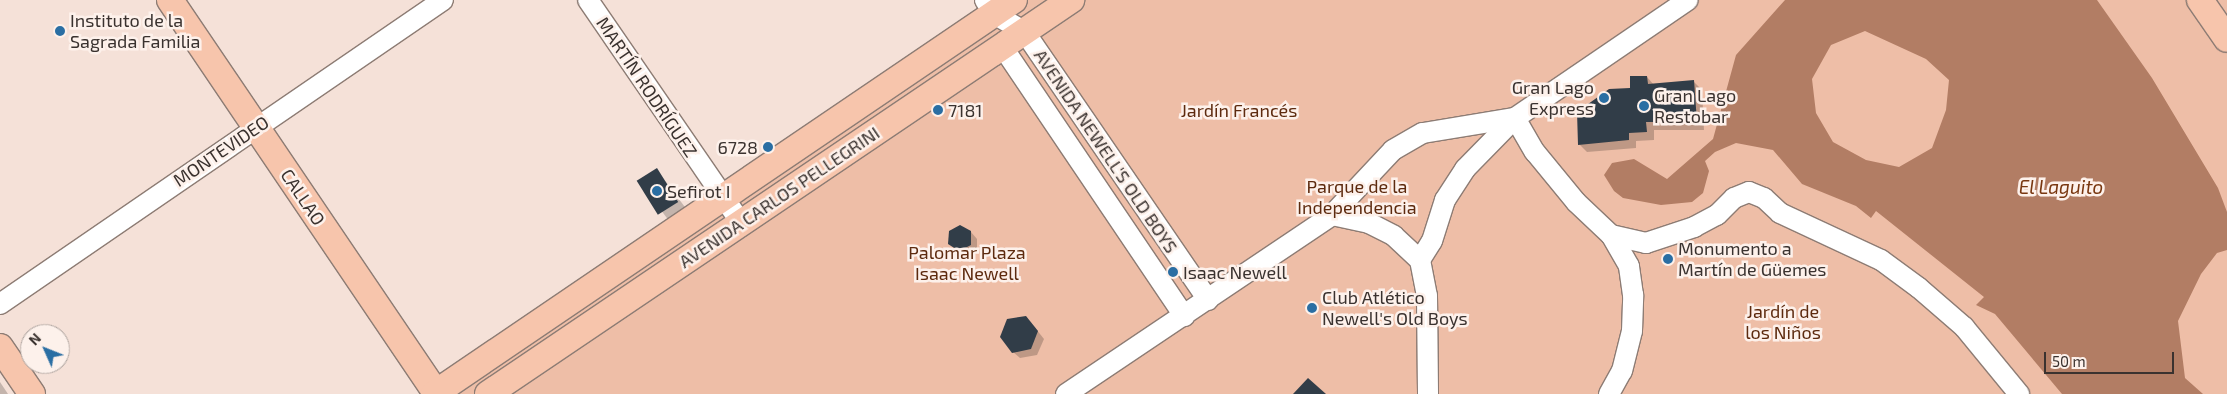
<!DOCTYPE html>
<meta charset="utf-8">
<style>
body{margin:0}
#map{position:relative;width:2227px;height:394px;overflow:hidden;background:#f5e1d8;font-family:"Exo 2",sans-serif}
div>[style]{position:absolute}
.green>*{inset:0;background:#eebea7}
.water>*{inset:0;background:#b27d64}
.shadow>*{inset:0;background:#0003;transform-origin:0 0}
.building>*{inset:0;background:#313d48;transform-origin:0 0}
.roads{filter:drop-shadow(1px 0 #8d7c74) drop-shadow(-1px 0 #8d7c74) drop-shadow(0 1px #8d7c74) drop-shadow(0 -1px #8d7c74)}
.minor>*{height:20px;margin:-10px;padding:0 10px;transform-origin:10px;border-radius:10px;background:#fff}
.major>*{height:26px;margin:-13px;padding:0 13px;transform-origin:13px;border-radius:13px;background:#f7c5ac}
.dots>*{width:14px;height:14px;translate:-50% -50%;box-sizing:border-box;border:2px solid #fdf1eb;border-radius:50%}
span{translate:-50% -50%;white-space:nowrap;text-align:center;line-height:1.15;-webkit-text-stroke:5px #fdf1eb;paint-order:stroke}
.poi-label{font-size:18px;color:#3a322f}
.left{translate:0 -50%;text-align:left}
.right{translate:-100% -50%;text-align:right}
.street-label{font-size:18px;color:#3a322f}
.park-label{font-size:18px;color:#5d2a0e}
.water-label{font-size:19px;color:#793710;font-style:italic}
.north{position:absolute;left:20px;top:324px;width:50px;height:50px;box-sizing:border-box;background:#fdf1eb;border:1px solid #afa5a0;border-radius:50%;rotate:314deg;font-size:14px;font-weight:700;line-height:20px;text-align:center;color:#3a322f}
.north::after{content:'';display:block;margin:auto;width:18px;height:22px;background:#2a6ea3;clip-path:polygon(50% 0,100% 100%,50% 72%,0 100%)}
.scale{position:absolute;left:2044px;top:352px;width:130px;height:22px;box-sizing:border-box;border:2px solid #3a322f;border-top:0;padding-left:6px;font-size:15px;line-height:18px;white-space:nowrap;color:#3a322f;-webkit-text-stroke:4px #fdf1eb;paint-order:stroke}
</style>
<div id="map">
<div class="green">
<div style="clip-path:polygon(1014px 0,2227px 0,2227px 394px,434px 394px)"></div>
</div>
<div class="water">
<div style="clip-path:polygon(evenodd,1785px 0,2097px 0,2152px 78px,2218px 188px,2227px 212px,2227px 250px,2217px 253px,2201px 274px,2178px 321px,2185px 378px,2203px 394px,2062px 394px,1995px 314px,1976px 305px,1984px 297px,1876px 211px,1871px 218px,1856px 206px,1802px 184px,1773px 150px,1736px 143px,1715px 152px,1705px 161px,1709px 171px,1703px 193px,1692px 202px,1661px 205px,1623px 198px,1614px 191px,1604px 175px,1612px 163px,1634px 159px,1667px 179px,1713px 139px,1736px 55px,1785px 0,1865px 31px,1926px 59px,1949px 80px,1946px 110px,1932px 148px,1899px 167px,1866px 160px,1833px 142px,1816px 113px,1812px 79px,1831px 45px,1865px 31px)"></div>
</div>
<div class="shadow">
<div style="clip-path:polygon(1647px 77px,1654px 85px,1694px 82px,1702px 90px,1704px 130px,1654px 130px,1654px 140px,1636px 141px,1636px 148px,1587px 152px,1579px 144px)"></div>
<div style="left:657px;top:170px;width:61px;height:21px;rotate:53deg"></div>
<div style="clip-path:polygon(971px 232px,977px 239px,977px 251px,966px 257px,949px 243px)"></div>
<div style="clip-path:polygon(1032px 324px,1044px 339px,1037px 355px,1020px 358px,1013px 352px)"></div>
<div style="clip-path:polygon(0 382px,8px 394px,0 394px)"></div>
</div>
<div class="building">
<div style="clip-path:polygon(1630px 76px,1647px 76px,1648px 84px,1694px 80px,1697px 122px,1646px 122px,1647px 132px,1629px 133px,1629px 140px,1578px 145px,1577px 112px,1609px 89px,1630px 88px)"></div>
<div style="left:657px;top:168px;width:40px;height:24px;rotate:58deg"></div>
<div style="clip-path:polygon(960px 225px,971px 231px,971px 245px,959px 251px,948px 244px,949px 231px)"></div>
<div style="clip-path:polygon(1026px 316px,1038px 331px,1031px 349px,1012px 353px,1000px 337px,1007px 319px)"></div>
<div style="clip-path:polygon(1308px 378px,1326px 394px,1293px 394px)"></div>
</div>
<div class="roads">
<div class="minor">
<div style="left:588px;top:0;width:270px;rotate:55.5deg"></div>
<div style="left:985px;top:0;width:17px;rotate:57deg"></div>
<div style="left:994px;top:14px;width:34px;rotate:30deg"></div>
<div style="left:1024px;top:31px;width:326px;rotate:55.6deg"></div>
<div style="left:1002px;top:46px;width:326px;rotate:56deg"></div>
<div style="left:1515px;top:118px;width:39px;rotate:60deg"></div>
<div style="left:1535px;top:152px;width:65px;rotate:50.6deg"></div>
<div style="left:1576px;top:202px;width:48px;rotate:43.3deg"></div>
<div style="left:1611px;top:235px;width:36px;rotate:13deg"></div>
<div style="left:1646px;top:243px;width:51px;rotate:-18.4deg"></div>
<div style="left:1694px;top:227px;width:26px;rotate:-28deg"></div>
<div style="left:1717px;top:215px;width:24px;rotate:-45deg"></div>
<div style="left:1734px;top:198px;width:16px;rotate:-22deg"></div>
<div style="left:1749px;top:192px;width:16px;rotate:22deg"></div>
<div style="left:1764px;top:198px;width:22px;rotate:43deg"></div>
<div style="left:1780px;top:213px;width:111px;rotate:25deg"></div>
<div style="left:1881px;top:260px;width:47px;rotate:36.4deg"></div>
<div style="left:1919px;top:288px;width:60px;rotate:40.9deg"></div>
<div style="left:1964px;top:327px;width:87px;rotate:50.6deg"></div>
<div style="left:1332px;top:215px;width:38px;rotate:12deg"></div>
<div style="left:1369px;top:223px;width:28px;rotate:27deg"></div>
<div style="left:1394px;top:236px;width:35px;rotate:43deg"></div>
<div style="left:1420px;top:260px;width:37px;rotate:79deg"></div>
<div style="left:1427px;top:296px;width:98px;rotate:89.4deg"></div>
<div style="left:1420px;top:260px;width:22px;rotate:-58deg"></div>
<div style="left:1432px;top:241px;width:43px;rotate:-72.4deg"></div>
<div style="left:1445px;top:200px;width:37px;rotate:-57deg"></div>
<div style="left:1465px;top:169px;width:70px;rotate:-45.6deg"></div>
<div style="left:0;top:304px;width:537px;rotate:-34.46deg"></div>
<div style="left:1066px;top:394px;width:321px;rotate:-33.9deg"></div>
<div style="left:1332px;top:215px;width:89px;rotate:-46.8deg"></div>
<div style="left:1393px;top:150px;width:34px;rotate:-30deg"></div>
<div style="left:1423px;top:133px;width:93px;rotate:-9.3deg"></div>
<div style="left:1515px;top:118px;width:209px;rotate:-34.3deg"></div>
<div style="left:1609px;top:394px;width:26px;rotate:-61deg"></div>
<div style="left:1622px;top:371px;width:41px;rotate:-76deg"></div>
<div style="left:1632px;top:331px;width:36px;rotate:-88deg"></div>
<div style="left:1633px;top:295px;width:29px;rotate:-98deg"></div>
<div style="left:1629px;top:266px;width:36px;rotate:-120deg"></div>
</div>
<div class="major">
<div style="left:170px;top:0;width:476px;rotate:55.9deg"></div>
<div style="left:2200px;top:0;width:47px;rotate:55.3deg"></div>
<div style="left:0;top:347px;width:57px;rotate:55.8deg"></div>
<div style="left:434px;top:394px;width:701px;rotate:-34.19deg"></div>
<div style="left:488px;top:394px;width:704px;rotate:-34.05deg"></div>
</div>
</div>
<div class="dots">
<div style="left:60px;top:31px;background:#2a6ea3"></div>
<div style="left:1604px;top:98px;background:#2a6ea3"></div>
<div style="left:1644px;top:106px;background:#2a6ea3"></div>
<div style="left:938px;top:110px;background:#2a6ea3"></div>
<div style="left:768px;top:147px;background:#2a6ea3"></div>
<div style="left:657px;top:191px;background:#2a6ea3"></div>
<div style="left:1668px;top:259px;background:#2a6ea3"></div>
<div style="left:1173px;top:272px;background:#2a6ea3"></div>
<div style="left:1312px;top:308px;background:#2a6ea3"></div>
</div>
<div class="poi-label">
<span class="left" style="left:70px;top:31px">Instituto de la<br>Sagrada Familia</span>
<span class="right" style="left:1594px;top:98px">Gran Lago<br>Express</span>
<span class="left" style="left:1654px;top:106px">Gran Lago<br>Restobar</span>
<span class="left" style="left:948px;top:110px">7181</span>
<span class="right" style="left:758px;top:147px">6728</span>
<span class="left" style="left:667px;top:191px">Sefirot I</span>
<span class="left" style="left:1678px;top:259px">Monumento a<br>Martín de Güemes</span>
<span class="left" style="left:1183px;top:272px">Isaac Newell</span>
<span class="left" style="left:1322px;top:308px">Club Atlético<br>Newell's Old Boys</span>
</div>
<div class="street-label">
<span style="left:647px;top:87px;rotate:56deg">MARTÍN RODRÍGUEZ</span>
<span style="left:221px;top:151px;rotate:-34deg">MONTEVIDEO</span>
<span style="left:1106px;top:151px;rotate:56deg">AVENIDA NEWELL'S OLD BOYS</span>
<span style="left:303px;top:197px;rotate:56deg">CALLAO</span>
<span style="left:779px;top:197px;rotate:-34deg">AVENIDA CARLOS PELLEGRINI</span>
</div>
<div class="park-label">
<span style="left:1239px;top:110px">Jardín Francés</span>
<span style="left:1357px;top:197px">Parque de la<br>Independencia</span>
<span style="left:967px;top:263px">Palomar Plaza<br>Isaac Newell</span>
<span style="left:1783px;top:322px">Jardín de<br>los Niños</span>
</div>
<div class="water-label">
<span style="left:2061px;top:187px">El Laguito</span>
</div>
<div class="north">N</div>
<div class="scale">50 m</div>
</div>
